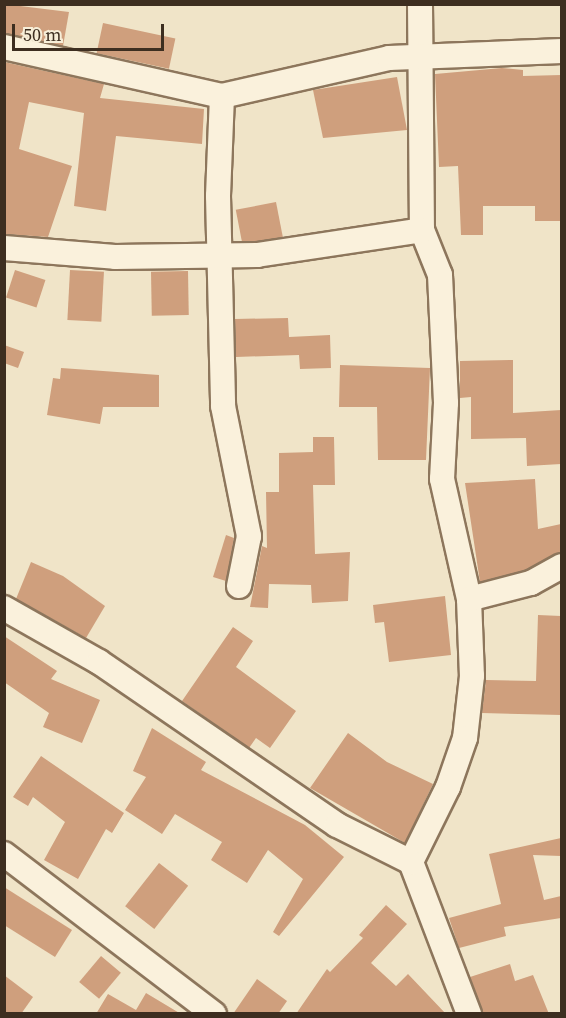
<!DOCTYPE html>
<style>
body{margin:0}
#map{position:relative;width:566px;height:1018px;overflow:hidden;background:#f0e4c8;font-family:"Source Serif 4",serif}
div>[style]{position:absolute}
.building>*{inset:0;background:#cf9f7d;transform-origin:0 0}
.roads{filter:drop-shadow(2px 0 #8d765c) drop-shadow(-2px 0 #8d765c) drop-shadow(0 2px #8d765c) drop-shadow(0 -2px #8d765c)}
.minor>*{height:24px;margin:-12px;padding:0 12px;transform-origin:12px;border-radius:12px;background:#faf1dc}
span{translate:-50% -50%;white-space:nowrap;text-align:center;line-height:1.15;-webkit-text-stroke:4.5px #f7eed8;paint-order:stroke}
.frame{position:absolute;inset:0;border:6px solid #3d2e20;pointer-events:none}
.scale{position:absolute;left:12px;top:24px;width:152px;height:27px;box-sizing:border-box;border:3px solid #3d2e20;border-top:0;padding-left:8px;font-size:18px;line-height:21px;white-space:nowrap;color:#3d2e20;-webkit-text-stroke:4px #f7eed8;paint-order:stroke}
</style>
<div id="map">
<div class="building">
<div style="clip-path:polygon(4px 4px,69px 12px,63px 46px,4px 33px)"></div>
<div style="left:103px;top:23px;width:74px;height:31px;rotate:12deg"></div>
<div style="clip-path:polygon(4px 62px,104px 84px,100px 98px,204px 109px,202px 144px,116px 136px,106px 211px,74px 206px,84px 113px,29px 102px,19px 149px,72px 166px,48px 237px,4px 234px)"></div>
<div style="clip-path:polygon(502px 68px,523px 70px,523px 76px,561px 75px,561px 221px,535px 221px,535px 206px,483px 206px,483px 235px,461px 235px,458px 166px,439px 167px,435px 74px)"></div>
<div style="clip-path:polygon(397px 77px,407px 130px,323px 138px,313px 90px)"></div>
<div style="left:276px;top:202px;width:36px;height:41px;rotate:79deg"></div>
<div style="left:15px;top:270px;width:32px;height:29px;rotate:18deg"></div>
<div style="left:70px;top:270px;width:34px;height:50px;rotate:3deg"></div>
<div style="left:188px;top:271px;width:44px;height:37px;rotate:89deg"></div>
<div style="clip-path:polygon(288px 318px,289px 337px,330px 335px,331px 368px,300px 369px,299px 355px,236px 357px,235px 319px)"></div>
<div style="clip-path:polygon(4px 345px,24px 352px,18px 368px,4px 363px)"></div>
<div style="clip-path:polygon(513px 360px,513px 413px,561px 410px,561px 464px,527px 466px,526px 438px,471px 439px,471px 397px,460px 398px,460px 361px)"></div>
<div style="clip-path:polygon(340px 365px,430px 368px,426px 460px,378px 460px,377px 407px,339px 407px)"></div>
<div style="clip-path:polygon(61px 368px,159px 375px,159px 407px,103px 407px,100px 424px,47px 415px,53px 378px,60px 379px)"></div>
<div style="clip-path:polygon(313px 437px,334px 437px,335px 485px,313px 485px,315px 554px,350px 552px,348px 601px,312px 603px,311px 585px,269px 584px,268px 608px,250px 607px,262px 546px,267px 548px,266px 492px,279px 492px,279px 453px,313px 452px)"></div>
<div style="clip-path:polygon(535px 479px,538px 529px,561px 524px,561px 552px,526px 570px,480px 582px,465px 483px)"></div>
<div style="clip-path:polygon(226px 535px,234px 538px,226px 581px,213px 577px)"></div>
<div style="clip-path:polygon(31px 562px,63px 576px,105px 606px,86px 638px,16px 599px)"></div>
<div style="clip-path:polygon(445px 596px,451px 655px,389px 662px,384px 622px,375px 623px,373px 605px)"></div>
<div style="clip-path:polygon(538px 615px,561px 616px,561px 715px,482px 713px,486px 680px,536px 681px)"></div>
<div style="clip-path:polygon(233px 627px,253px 641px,236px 667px,296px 711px,270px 748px,256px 738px,249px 748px,182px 701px)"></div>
<div style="clip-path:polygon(4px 636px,57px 671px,51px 679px,100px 700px,82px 743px,43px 727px,49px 713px,4px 682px)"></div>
<div style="clip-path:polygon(152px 728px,206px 762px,201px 770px,305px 825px,344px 857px,279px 936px,273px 932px,303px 879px,268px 850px,247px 883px,211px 860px,222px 842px,175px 814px,162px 834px,125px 810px,146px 777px,133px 771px)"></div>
<div style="clip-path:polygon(348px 733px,387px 762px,433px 784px,405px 843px,310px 788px)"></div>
<div style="clip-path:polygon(41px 756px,124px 813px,112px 833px,106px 829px,78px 879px,44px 860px,65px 822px,33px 797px,28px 806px,13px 797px)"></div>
<div style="clip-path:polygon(561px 838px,561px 856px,533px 855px,544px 900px,561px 896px,561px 918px,504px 927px,506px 936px,459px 948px,449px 918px,501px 904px,489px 854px)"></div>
<div style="left:159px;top:863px;width:37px;height:55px;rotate:38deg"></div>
<div style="clip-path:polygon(4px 887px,72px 930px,55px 957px,4px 925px)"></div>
<div style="clip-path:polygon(386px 905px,407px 924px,371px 963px,396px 986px,408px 974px,446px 1014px,296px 1014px,327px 969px,330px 972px,363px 938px,359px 935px)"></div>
<div style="left:101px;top:956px;width:26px;height:34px;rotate:40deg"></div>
<div style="clip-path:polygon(510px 964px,515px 981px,533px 975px,549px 1014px,483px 1014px,470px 977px)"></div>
<div style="clip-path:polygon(4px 975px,33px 997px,21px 1014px,4px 1014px)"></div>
<div style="clip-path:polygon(257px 979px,287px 1001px,278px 1014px,233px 1014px)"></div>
<div style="clip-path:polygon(146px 993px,181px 1014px,96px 1014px,108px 994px,136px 1010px)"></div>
</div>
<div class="roads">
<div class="minor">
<div style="left:420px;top:4px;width:226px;rotate:89.5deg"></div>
<div style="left:422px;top:230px;width:48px;rotate:68.2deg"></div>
<div style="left:440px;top:275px;width:128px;rotate:87.3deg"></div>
<div style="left:446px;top:403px;width:76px;rotate:93deg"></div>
<div style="left:442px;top:479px;width:123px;rotate:77.3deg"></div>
<div style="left:469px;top:599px;width:77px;rotate:87.8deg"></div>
<div style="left:472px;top:676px;width:62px;rotate:96.4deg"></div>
<div style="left:465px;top:738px;width:52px;rotate:109.1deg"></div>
<div style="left:448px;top:787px;width:84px;rotate:116.3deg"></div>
<div style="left:411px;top:862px;width:163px;rotate:69.1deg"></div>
<div style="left:4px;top:47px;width:223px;rotate:12.7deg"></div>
<div style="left:222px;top:96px;width:171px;rotate:-12.8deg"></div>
<div style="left:389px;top:58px;width:173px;rotate:-2.3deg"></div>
<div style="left:222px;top:96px;width:100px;rotate:92.3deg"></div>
<div style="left:218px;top:196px;width:210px;rotate:88.6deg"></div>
<div style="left:223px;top:406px;width:133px;rotate:78.7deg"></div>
<div style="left:249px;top:536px;width:51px;rotate:101.3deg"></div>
<div style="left:4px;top:248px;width:111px;rotate:4.6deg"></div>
<div style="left:115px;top:257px;width:142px;rotate:-0.8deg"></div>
<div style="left:257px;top:255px;width:167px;rotate:-8.6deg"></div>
<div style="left:469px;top:599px;width:64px;rotate:-14.5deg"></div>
<div style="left:531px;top:583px;width:35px;rotate:-29deg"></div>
<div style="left:4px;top:608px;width:109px;rotate:29.6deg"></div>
<div style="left:99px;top:662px;width:288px;rotate:34.4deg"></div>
<div style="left:337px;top:825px;width:83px;rotate:26.6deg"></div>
<div style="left:4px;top:854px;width:264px;rotate:37.3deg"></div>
</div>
</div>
<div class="frame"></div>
<div class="scale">50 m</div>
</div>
